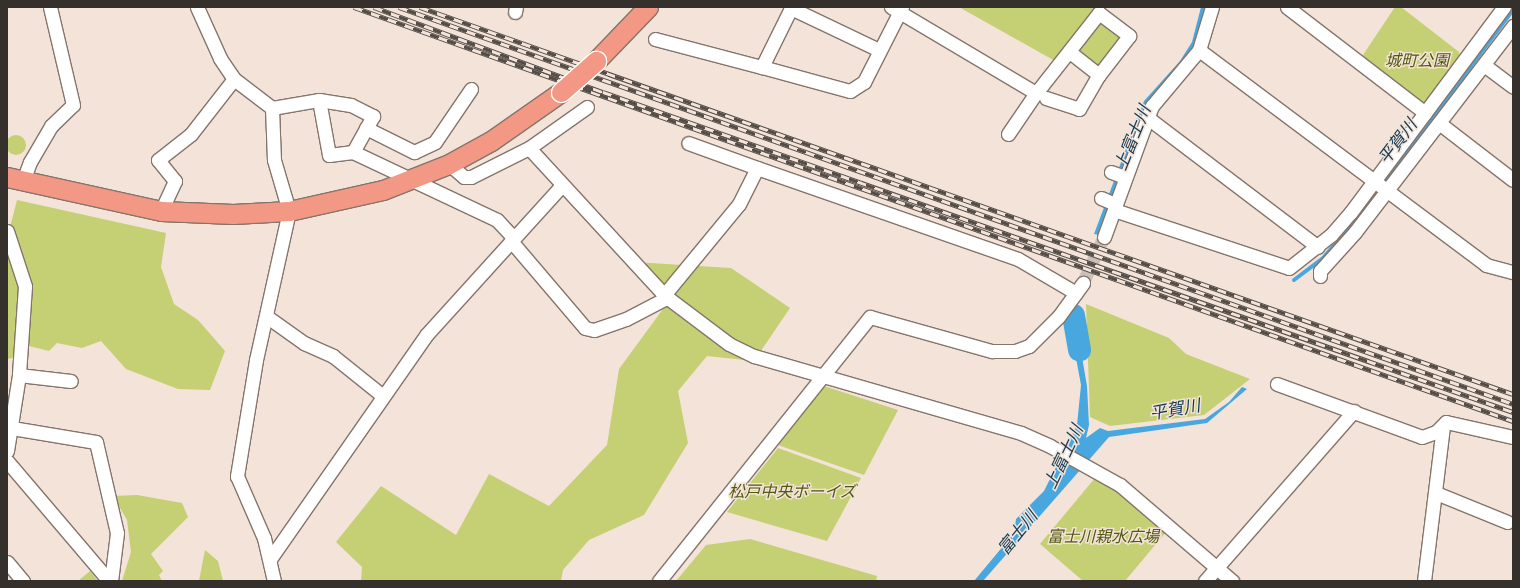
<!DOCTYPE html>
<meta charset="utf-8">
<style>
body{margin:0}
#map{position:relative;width:1520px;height:588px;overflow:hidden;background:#f4e3d8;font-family:"Zilla Slab","Noto Sans JP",serif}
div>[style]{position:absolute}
.green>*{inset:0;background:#c4d073}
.round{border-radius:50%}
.water>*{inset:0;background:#49a7e0}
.stream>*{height:4px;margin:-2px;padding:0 2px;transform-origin:2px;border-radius:2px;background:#49a7e0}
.river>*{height:23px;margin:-11.5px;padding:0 11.5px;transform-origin:11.5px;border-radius:11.5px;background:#49a7e0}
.minor-tunnel>*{height:13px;margin-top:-6.5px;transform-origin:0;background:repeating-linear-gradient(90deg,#cebfb6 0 13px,transparent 0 19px)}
.roads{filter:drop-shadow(1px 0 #84756b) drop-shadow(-1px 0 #84756b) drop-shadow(0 1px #84756b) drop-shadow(0 -1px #84756b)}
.minor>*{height:13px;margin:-6.5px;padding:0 6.5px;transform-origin:6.5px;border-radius:6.5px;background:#fff}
.highway>*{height:19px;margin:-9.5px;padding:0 9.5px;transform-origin:9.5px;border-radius:9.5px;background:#f39885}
.rail>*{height:4.5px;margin-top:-2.25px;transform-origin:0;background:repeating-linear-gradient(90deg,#f4e3d8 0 9px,#534c47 0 18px);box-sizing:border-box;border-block:1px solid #534c47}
.bridges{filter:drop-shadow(1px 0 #fff) drop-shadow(-1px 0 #fff) drop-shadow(0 1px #fff) drop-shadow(0 -1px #fff)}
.highway-bridge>*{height:19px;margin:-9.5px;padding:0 9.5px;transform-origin:9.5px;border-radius:9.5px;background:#f39885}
span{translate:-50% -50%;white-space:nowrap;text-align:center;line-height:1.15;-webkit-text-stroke:3px #f4e3d8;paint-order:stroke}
.park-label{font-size:16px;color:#50570f;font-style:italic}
.water-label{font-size:17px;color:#123a52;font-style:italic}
.frame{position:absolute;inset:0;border:8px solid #36302c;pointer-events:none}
</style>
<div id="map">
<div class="green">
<div style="clip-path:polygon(959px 7px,1097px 7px,1055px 61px)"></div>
<div style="clip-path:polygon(1395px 7px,1401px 7px,1459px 52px,1460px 59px,1427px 104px,1420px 105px,1361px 58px)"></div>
<div style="clip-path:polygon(1099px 21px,1122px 37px,1097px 67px,1078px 53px)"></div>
<div class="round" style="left:6px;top:135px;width:20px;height:20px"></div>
<div style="clip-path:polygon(17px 200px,166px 233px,161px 267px,174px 304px,198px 320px,225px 351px,210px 390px,178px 389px,126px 369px,101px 341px,82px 348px,57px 343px,49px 351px,25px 345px,13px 358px,7px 359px,7px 239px)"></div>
<div style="clip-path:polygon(634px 262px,731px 268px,790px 308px,754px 361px,707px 356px,678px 391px,688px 443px,644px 515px,589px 540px,563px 570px,561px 581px,361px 581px,362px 567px,336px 542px,381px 486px,456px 535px,489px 474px,549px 506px,607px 445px,619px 369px,663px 309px)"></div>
<div style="clip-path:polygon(1086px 304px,1169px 338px,1186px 354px,1250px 379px,1204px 415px,1110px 426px,1090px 417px)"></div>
<div style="clip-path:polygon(824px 386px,898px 410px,864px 475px,778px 445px)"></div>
<div style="clip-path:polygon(778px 448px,861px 478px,827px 541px,727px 512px)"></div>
<div style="clip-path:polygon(1095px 478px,1115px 489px,1166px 532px,1125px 581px,1083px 581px,1040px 544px)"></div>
<div style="clip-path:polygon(137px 495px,182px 503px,188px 517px,151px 554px,163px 571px,159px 575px,162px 581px,122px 581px,131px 552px,127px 520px,113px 496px)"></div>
<div style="clip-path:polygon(750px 539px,877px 576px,876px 581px,676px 581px,706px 545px)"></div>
<div style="clip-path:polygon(205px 550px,218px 561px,223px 581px,199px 581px)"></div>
<div style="clip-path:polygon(90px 571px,98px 581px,78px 581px)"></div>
</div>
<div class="water">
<div style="clip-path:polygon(1201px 7px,1207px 7px,1197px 44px,1162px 88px,1099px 235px,1094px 234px,1144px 101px,1180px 61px,1192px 42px)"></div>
<div style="clip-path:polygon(1075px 316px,1087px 386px,1089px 425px,1086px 438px,1100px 428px,1108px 431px,1205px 419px,1229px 402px,1242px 387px,1247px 389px,1207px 423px,1109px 437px,983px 581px,974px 581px,1014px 533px,1016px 519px,1044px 491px,1077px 425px,1081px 385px,1069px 320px)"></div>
</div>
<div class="stream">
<div style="left:1294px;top:280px;width:38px;rotate:-37deg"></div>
<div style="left:1324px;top:257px;width:45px;rotate:-49.5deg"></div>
<div style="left:1353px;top:223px;width:266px;rotate:-53.1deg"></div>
</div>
<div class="river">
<div style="left:1073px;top:315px;width:35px;rotate:80deg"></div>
</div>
<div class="minor-tunnel">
<div style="left:1083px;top:283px;width:51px;rotate:-65.5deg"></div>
</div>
<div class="roads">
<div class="minor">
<div style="left:891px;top:7px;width:169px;rotate:30.7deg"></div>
<div style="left:1287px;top:7px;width:174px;rotate:37.5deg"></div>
<div style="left:515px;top:12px;width:5px;rotate:-79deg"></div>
<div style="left:655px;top:39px;width:111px;rotate:14.7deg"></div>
<div style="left:879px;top:50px;width:98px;rotate:-154.5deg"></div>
<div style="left:791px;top:8px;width:66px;rotate:116.2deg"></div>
<div style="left:762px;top:67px;width:91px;rotate:15.3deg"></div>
<div style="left:850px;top:91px;width:17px;rotate:-33deg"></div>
<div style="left:864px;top:82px;width:84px;rotate:-63.1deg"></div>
<div style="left:1199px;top:50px;width:359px;rotate:36.8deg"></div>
<div style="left:1486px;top:265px;width:28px;rotate:15deg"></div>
<div style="left:1484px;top:65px;width:36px;rotate:37deg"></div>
<div style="left:234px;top:79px;width:48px;rotate:37.3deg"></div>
<div style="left:272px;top:108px;width:52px;rotate:87.8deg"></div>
<div style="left:274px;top:160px;width:53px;rotate:73.6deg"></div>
<div style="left:289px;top:211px;width:153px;rotate:102.5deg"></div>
<div style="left:256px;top:360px;width:118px;rotate:99.3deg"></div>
<div style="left:237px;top:476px;width:68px;rotate:66.5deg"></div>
<div style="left:264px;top:538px;width:44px;rotate:76.9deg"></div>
<div style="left:1046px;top:98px;width:35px;rotate:18deg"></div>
<div style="left:1079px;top:109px;width:39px;rotate:-60deg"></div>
<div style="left:319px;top:100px;width:56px;rotate:79.7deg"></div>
<div style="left:329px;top:155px;width:24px;rotate:-7deg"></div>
<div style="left:272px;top:108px;width:48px;rotate:-9.7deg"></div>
<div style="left:319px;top:100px;width:32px;rotate:9deg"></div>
<div style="left:351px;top:105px;width:25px;rotate:27deg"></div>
<div style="left:373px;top:116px;width:41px;rotate:119.1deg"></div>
<div style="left:353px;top:152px;width:159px;rotate:25.3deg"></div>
<div style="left:497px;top:220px;width:23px;rotate:47deg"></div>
<div style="left:1148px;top:118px;width:213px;rotate:37.2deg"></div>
<div style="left:1439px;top:123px;width:93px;rotate:37.6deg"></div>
<div style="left:366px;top:128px;width:54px;rotate:26.6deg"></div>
<div style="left:414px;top:152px;width:23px;rotate:-25deg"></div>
<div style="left:435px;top:142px;width:64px;rotate:-55.8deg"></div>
<div style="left:1008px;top:134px;width:50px;rotate:-55.7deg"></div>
<div style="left:1036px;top:93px;width:102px;rotate:-51.8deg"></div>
<div style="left:1099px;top:13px;width:38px;rotate:37deg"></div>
<div style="left:1129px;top:36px;width:49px;rotate:127.6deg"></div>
<div style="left:1099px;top:75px;width:37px;rotate:-142deg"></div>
<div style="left:529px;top:148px;width:71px;rotate:-35.3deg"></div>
<div style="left:449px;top:164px;width:20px;rotate:41deg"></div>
<div style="left:464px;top:177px;width:7px"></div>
<div style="left:471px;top:177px;width:65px;rotate:-26.6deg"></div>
<div style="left:529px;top:148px;width:200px;rotate:47.4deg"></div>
<div style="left:664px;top:295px;width:81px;rotate:37deg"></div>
<div style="left:729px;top:344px;width:28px;rotate:26deg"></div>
<div style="left:754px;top:356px;width:278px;rotate:16.1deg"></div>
<div style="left:1021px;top:433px;width:32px;rotate:24deg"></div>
<div style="left:1050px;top:446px;width:80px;rotate:29.1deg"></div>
<div style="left:1120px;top:485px;width:148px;rotate:40.6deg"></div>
<div style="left:757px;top:168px;width:276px;rotate:19.2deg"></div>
<div style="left:1018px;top:259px;width:67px;rotate:30.4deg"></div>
<div style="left:1111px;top:172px;width:15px;rotate:20deg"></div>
<div style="left:23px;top:181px;width:20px;rotate:-70deg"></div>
<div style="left:30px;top:162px;width:42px;rotate:-59.7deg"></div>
<div style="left:51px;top:126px;width:30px;rotate:-44deg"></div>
<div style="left:73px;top:105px;width:101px;rotate:-103.2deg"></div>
<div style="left:1101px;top:198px;width:15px;rotate:23deg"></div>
<div style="left:1114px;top:210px;width:184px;rotate:18.3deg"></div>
<div style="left:1289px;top:268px;width:53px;rotate:-38.2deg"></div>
<div style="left:1331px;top:235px;width:30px;rotate:-49deg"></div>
<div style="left:1351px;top:212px;width:256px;rotate:-53.3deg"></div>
<div style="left:161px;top:211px;width:33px;rotate:-65deg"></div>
<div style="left:175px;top:181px;width:27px;rotate:-129deg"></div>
<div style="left:158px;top:160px;width:42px;rotate:-38.2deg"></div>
<div style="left:191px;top:134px;width:70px;rotate:-52deg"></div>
<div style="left:234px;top:79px;width:25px;rotate:-124deg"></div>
<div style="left:220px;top:58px;width:56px;rotate:-114.3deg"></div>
<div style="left:7px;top:231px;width:58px;rotate:71.9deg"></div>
<div style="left:25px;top:286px;width:89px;rotate:93.9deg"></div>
<div style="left:19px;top:375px;width:77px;rotate:99deg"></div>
<div style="left:1104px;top:237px;width:140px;rotate:-69.9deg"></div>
<div style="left:1152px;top:106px;width:73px;rotate:-50deg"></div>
<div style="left:1199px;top:50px;width:45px;rotate:-73.2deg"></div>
<div style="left:511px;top:241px;width:114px;rotate:49.6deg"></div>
<div style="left:585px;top:328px;width:9px;rotate:13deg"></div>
<div style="left:594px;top:330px;width:34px;rotate:-19deg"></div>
<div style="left:626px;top:319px;width:47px;rotate:-27.6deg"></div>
<div style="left:1320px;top:276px;width:5px;rotate:-90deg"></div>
<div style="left:1320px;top:271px;width:52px;rotate:-48.1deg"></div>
<div style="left:1355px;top:232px;width:260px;rotate:-52.5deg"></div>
<div style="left:664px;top:295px;width:118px;rotate:-50.5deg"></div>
<div style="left:739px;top:204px;width:40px;rotate:-63.4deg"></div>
<div style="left:757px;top:168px;width:73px;rotate:-160.1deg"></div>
<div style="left:266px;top:316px;width:47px;rotate:35.4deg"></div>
<div style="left:304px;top:343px;width:32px;rotate:24deg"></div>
<div style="left:333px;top:356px;width:64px;rotate:38.7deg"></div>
<div style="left:19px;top:375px;width:52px;rotate:6.6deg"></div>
<div style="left:1277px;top:384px;width:154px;rotate:20.1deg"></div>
<div style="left:1422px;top:437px;width:15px;rotate:-20deg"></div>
<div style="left:1436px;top:432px;width:14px;rotate:-45deg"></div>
<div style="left:1446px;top:422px;width:69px;rotate:12.6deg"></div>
<div style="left:12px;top:428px;width:85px;rotate:9.5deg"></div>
<div style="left:96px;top:442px;width:93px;rotate:77deg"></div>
<div style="left:117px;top:533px;width:48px;rotate:97.1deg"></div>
<div style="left:7px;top:461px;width:157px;rotate:49.6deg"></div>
<div style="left:1436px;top:493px;width:77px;rotate:22.2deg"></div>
<div style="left:270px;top:559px;width:274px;rotate:-55.1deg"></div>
<div style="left:427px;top:334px;width:200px;rotate:-47.8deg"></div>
<div style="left:7px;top:562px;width:25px;rotate:50deg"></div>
<div style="left:659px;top:581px;width:338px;rotate:-51.4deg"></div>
<div style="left:870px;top:317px;width:127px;rotate:15.6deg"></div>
<div style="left:992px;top:351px;width:23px"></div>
<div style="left:1015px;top:351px;width:15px;rotate:-20deg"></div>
<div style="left:1029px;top:346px;width:42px;rotate:-45deg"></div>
<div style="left:1059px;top:316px;width:41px;rotate:-54deg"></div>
<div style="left:1205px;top:581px;width:226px;rotate:-48.8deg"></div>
<div style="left:1424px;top:581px;width:156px;rotate:-83deg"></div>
</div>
<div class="highway">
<div style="left:596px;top:61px;width:75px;rotate:-46.1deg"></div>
<div style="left:7px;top:177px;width:158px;rotate:12.4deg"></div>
<div style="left:161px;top:211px;width:72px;rotate:2.4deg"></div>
<div style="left:233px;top:214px;width:56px;rotate:-3.1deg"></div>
<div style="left:289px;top:211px;width:96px;rotate:-12.6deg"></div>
<div style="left:383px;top:190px;width:71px;rotate:-21.5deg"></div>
<div style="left:449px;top:164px;width:48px;rotate:-28.7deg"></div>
<div style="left:491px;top:141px;width:85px;rotate:-35deg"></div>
</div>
</div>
<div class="rail">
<div style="left:354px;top:7px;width:1231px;rotate:19.66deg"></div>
<div style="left:374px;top:7px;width:244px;rotate:20.4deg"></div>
<div style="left:603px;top:92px;width:965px;rotate:19.37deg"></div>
<div style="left:399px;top:7px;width:1183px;rotate:19.61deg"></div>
<div style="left:420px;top:7px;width:1159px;rotate:19.5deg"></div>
</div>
<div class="bridges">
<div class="highway-bridge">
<div style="left:561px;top:92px;width:47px;rotate:-41.5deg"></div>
</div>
</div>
<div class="park-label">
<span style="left:1417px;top:61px">城町公園</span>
<span style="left:792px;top:492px">松戸中央ボーイズ</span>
<span style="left:1103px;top:537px">富士川親水広場</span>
</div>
<div class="water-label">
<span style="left:1133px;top:138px;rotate:-68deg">上富士川</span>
<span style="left:1398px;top:142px;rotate:-53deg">平賀川</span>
<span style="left:1175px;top:410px;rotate:-10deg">平賀川</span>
<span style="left:1064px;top:457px;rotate:-65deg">上富士川</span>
<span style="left:1018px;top:533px;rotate:-51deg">富士川</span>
</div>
<div class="frame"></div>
</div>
